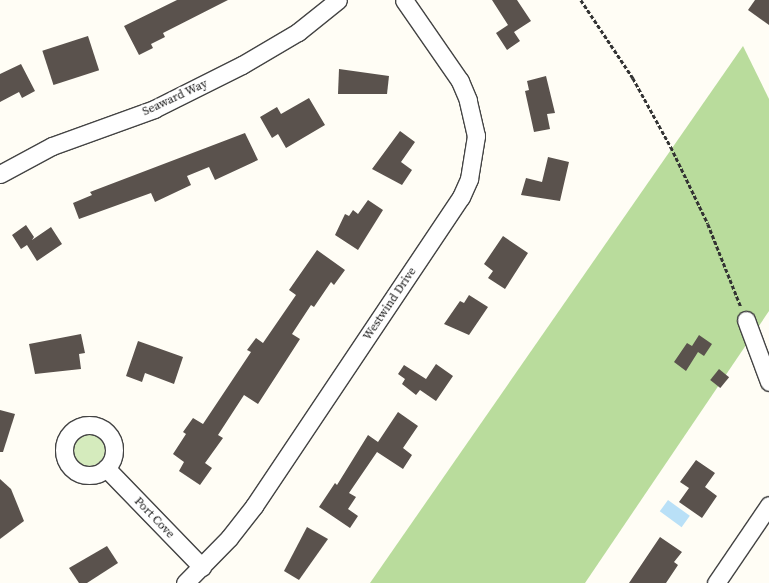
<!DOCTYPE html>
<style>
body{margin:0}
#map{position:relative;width:769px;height:583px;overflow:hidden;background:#fffdf5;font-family:"Source Serif 4",serif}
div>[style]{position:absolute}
.green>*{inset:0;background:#d5ebbd}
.round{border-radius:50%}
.forest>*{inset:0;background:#b9dc9c}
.water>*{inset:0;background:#b9e0f7;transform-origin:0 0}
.building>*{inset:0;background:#5a524d;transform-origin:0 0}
.path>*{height:2.5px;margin-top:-1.25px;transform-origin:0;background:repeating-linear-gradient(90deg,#333 0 4px,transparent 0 6px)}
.roads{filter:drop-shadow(1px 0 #444) drop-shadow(-1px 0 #444) drop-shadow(0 1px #444) drop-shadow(0 -1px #444)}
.minor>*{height:17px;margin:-8.5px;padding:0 8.5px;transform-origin:8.5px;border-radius:8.5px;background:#fff}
.minor>.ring{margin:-8.5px;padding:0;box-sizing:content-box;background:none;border:17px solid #fff;border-radius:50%}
span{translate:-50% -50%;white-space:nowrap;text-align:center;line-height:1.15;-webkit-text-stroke:4px #fff;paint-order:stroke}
.street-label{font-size:12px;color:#111}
</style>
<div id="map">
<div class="green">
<div class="round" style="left:73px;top:434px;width:32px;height:32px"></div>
</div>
<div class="forest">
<div style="clip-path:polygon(743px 46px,769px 99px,769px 311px,585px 583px,370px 583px)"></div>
</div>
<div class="water">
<div style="left:668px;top:500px;width:27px;height:14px;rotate:36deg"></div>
</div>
<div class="building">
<div style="clip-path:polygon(177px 0,228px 0,163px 33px,165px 37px,151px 44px,153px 48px,139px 55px,124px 26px)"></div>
<div style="clip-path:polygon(492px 0,517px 0,531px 21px,514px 32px,520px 41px,507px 50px,496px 33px,508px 25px)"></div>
<div style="clip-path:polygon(755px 0,769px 0,769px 25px,748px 10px)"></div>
<div style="left:88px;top:36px;width:36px;height:48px;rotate:72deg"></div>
<div style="clip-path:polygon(21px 64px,35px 91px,22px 98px,19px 92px,0 102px,0 74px)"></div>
<div style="clip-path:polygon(339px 69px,389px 76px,387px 94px,338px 94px)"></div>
<div style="clip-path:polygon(546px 76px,555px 113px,547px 114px,550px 129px,534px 132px,525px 91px,529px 90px,527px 81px)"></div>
<div style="clip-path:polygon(309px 98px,325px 125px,286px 148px,278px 134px,272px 138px,260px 117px,277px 107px,281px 114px)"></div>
<div style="clip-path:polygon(400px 131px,415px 142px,401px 162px,412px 170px,402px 185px,372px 169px)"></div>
<div style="clip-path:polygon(245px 133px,258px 160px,215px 180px,209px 167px,187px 176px,191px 185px,155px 202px,151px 193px,79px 219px,73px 203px,92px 195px,90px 192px)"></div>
<div style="clip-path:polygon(548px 157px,569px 162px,560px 201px,521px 195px,526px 178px,542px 182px)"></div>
<div style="clip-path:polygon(368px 200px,383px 210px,358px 250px,335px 235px,345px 214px,349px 216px,353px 210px,358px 214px)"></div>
<div style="clip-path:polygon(26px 225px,34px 237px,32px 240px,51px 227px,62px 244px,37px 261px,27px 245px,21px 249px,12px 235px)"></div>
<div style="clip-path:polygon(503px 236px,528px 253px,505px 289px,488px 278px,493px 271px,484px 264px)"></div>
<div style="clip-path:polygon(317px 250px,345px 270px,334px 285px,331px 282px,314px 307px,311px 305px,292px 334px,300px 339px,258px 404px,244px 395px,218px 435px,223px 438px,205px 463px,212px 468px,200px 485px,179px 471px,184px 462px,173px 454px,186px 434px,183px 432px,193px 418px,203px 424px,251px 352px,247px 350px,256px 338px,263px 343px,296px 295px,289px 290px)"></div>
<div style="clip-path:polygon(469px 295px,488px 307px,469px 335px,444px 324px,460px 301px,464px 303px)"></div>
<div style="clip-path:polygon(81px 334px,85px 353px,79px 354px,81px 369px,35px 374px,29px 344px)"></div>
<div style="clip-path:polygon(699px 335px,712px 344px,704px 356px,698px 352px,686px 371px,674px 362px,687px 343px,692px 346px)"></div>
<div style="clip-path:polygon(138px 341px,183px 357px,174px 384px,145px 373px,142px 382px,126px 376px)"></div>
<div style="clip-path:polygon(436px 364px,453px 376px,436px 401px,420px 390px,416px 395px,402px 384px,405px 379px,398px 374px,404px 365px,426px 379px)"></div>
<div style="left:719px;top:369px;width:13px;height:14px;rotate:39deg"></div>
<div style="clip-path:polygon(0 410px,15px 414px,3px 452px,0 452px)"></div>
<div style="clip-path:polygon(398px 412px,418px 426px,403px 448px,412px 455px,403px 469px,377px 452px,349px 493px,356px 497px,348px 509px,358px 516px,350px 528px,319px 507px,335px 483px,337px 485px,368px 435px,378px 442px)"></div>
<div style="clip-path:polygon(696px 460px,715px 473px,705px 487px,717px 496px,702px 518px,679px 502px,689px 488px,680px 482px)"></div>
<div style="clip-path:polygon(0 479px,11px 489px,24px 521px,0 539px)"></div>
<div style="clip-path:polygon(307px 527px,328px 539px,299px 580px,284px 571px)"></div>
<div style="clip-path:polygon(660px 537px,682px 552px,674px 562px,678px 565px,666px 583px,629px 583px)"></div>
<div style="clip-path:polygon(107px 546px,118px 563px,87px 583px,79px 583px,69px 568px)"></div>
</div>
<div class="path">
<div style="left:581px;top:0;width:94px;rotate:56.3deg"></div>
<div style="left:633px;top:78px;width:79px;rotate:61.2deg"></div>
<div style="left:671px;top:147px;width:85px;rotate:64.3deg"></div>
<div style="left:708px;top:224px;width:89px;rotate:68.3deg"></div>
</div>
<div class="roads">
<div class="minor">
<div style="left:0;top:174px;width:59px;rotate:-28.3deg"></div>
<div style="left:52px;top:146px;width:109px;rotate:-19.9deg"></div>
<div style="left:154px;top:109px;width:98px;rotate:-26.6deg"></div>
<div style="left:242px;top:65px;width:65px;rotate:-30.5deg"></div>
<div style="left:298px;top:32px;width:51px;rotate:-38.7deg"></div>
<div style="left:746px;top:320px;width:66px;rotate:69.6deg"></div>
<div class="ring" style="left:64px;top:425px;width:33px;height:33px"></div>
<div style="left:106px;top:468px;width:138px;rotate:45.9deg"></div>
<div style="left:185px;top:583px;width:63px;rotate:-45.6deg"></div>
<div style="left:229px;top:538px;width:41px;rotate:-52deg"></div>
<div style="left:254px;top:506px;width:372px;rotate:-56.2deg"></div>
<div style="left:461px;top:197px;width:20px;rotate:-66deg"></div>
<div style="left:469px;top:179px;width:44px;rotate:-80.8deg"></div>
<div style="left:476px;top:136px;width:37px;rotate:-103deg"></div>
<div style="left:468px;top:100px;width:21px;rotate:-113deg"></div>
<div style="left:460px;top:81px;width:98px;rotate:-124.7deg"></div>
<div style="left:716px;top:583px;width:94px;rotate:-55.8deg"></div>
</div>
</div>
<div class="street-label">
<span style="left:175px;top:98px;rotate:-25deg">Seaward Way</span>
<span style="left:390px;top:304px;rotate:-56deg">Westwind Drive</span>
<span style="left:154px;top:518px;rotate:46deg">Port Cove</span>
</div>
</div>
